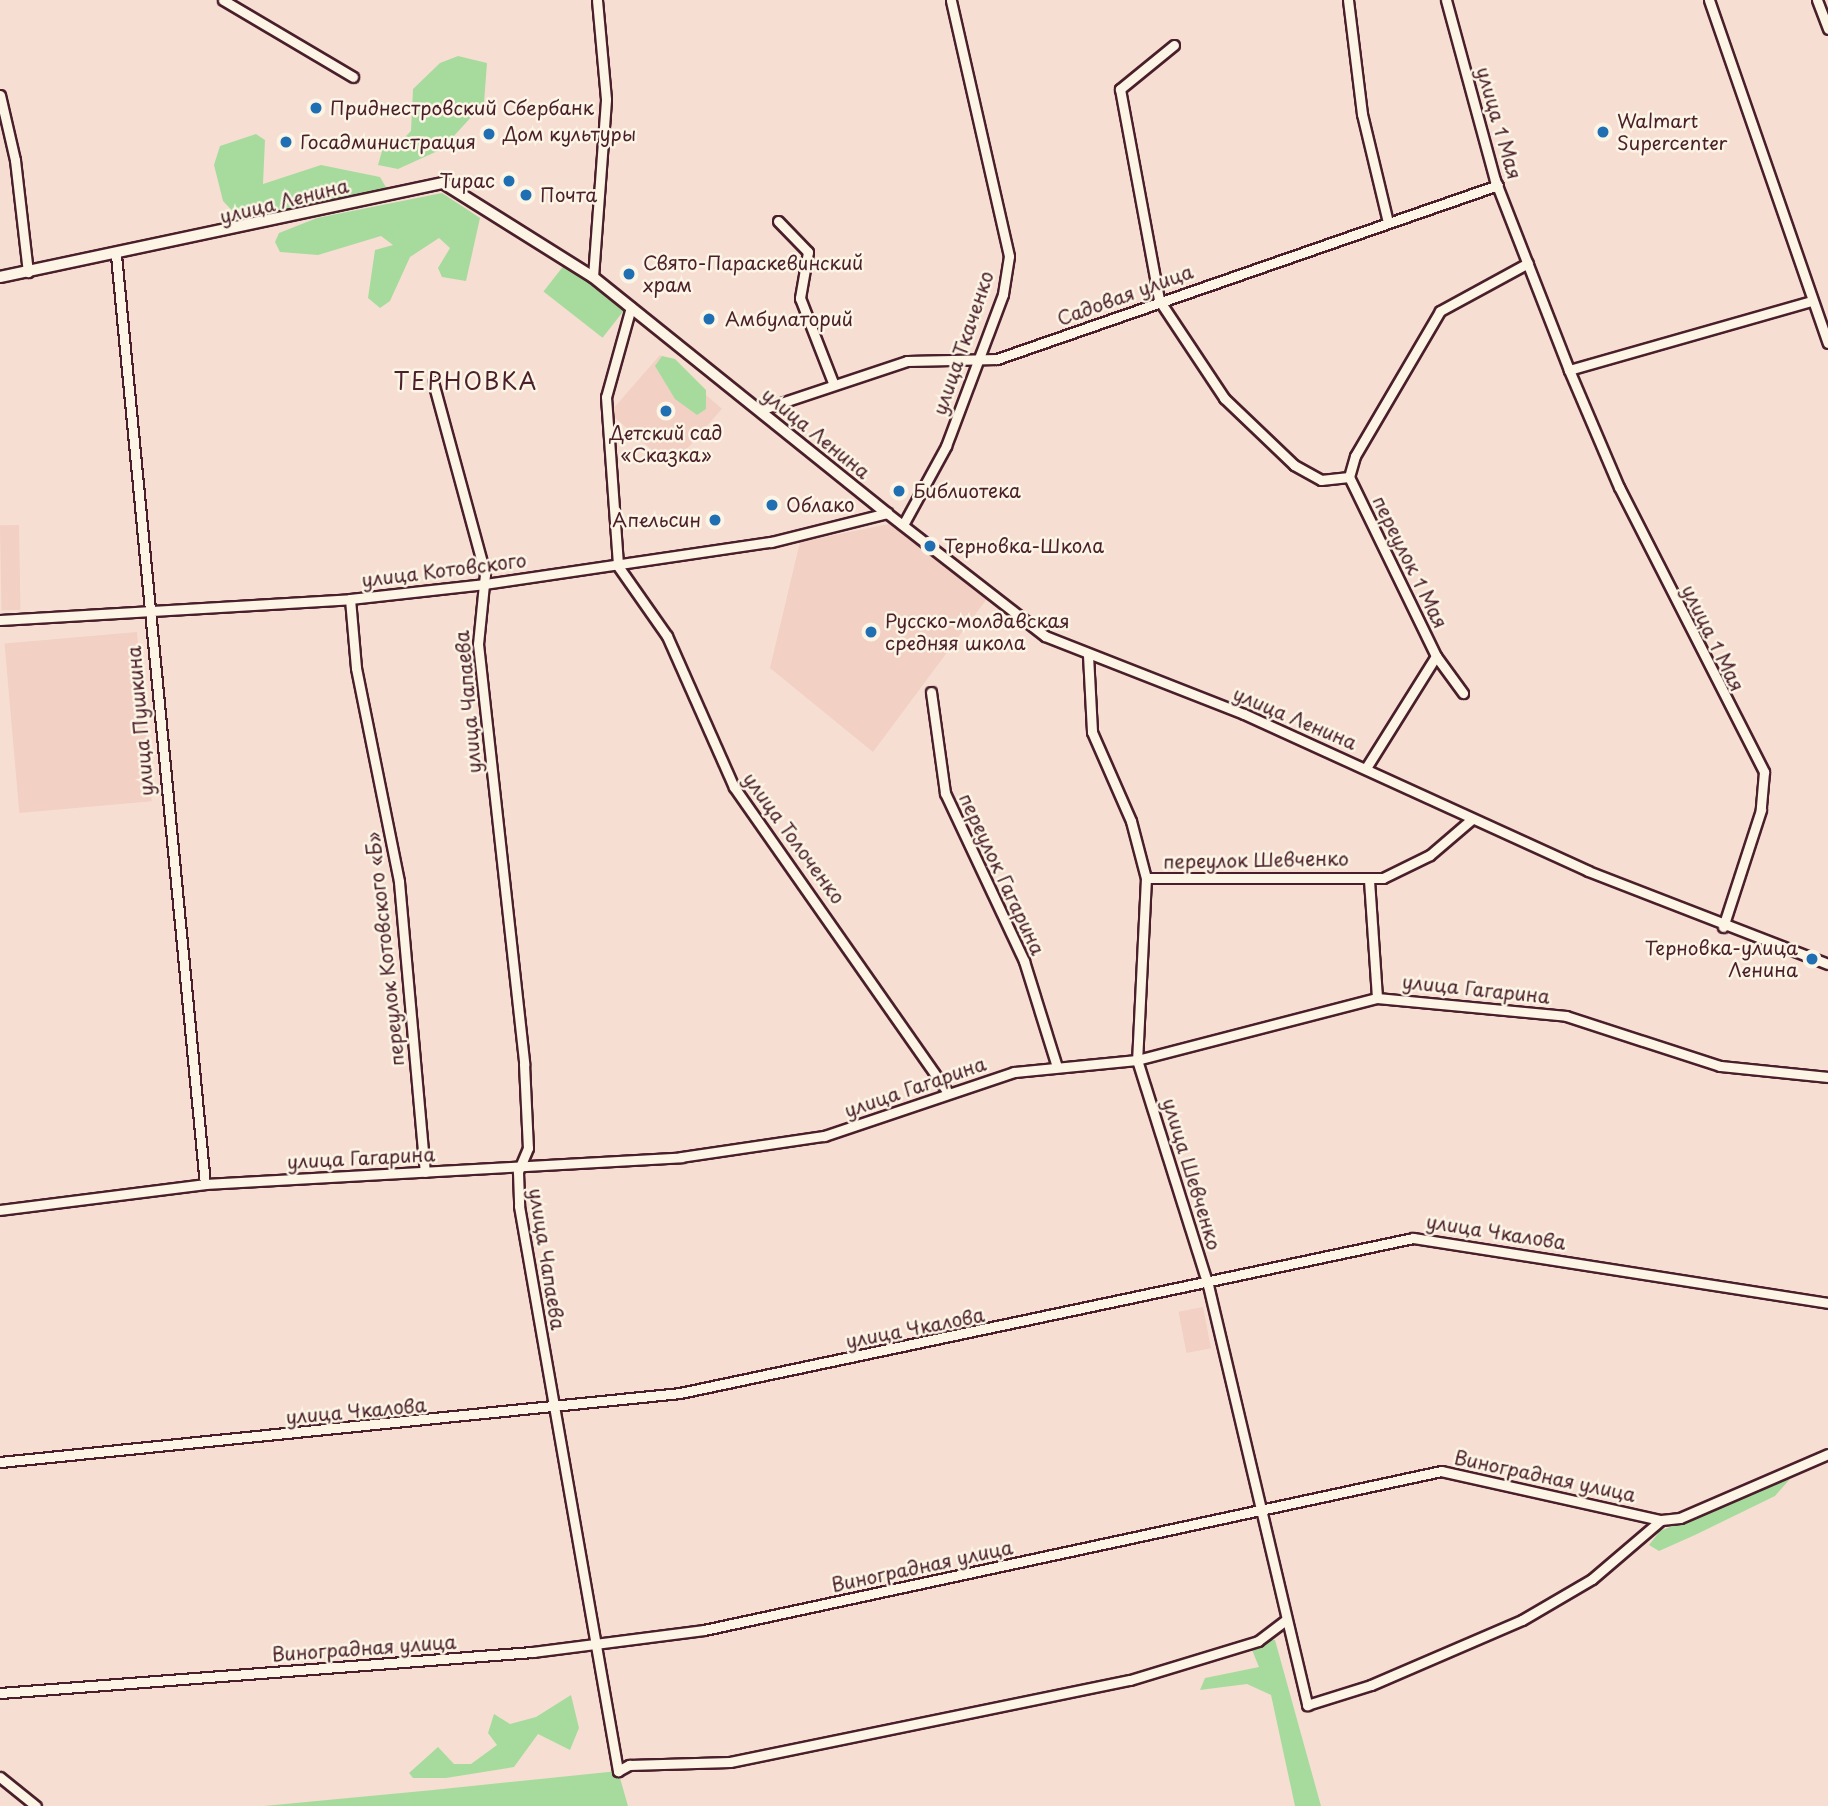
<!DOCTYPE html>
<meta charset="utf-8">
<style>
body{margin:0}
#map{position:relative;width:1828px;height:1806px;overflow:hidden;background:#f6dfd2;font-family:"Playpen Sans",sans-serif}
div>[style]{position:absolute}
.built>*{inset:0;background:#f2d0c4;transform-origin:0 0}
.green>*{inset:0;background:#a7db9e;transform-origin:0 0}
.roads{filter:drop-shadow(2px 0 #4a1f2b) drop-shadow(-2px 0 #4a1f2b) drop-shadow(0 2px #4a1f2b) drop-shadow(0 -2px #4a1f2b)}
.minor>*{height:9px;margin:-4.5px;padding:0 4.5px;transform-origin:4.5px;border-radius:4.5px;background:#fcf5e5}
.tertiary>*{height:10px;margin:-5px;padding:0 5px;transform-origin:5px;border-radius:5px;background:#fcf5e5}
.dots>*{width:19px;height:19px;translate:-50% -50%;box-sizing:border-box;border:4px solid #fcf5e5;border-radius:50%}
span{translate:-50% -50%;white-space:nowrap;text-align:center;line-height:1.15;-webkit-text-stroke:5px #fcf5e5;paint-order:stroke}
.poi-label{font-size:19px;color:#4a1f2b}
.left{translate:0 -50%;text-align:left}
.right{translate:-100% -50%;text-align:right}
.street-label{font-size:19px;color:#4a1f2b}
.quarter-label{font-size:23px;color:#4a1f2b;letter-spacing:2px}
</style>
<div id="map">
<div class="built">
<div style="left:660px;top:355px;width:82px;height:77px;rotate:41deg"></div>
<div style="clip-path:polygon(889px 524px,989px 596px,873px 752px,770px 668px,800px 542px)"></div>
<div style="left:19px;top:525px;width:85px;height:19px;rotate:89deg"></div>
<div style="left:137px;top:632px;width:170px;height:133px;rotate:85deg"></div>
<div style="left:1203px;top:1307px;width:42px;height:25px;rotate:79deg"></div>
</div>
<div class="green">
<div style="clip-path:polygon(458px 56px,487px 63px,484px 103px,442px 149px,398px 169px,378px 165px,384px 144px,400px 142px,411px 131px,413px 89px,440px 63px)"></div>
<div style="clip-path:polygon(256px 134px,265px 140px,263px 184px,321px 165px,380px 177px,387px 189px,242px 221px,223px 201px,214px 165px,220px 146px)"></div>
<div style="clip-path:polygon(442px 193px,480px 218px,466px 281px,442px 277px,438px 268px,450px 248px,439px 238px,410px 257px,390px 301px,380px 308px,368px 298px,375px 250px,393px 245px,381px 236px,318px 255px,280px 252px,275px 242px,279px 233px,317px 218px)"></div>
<div style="left:565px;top:264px;width:75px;height:35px;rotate:38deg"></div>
<div style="clip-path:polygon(662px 356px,675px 359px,706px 390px,706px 409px,697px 415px,675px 399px,655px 366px)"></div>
<div style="clip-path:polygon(1790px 1479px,1775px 1496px,1695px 1535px,1659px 1551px,1649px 1545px,1660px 1531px)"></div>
<div style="clip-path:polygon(1263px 1640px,1275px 1640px,1321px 1806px,1295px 1806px,1271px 1695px,1247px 1684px,1200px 1690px,1205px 1678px,1259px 1667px,1252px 1650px)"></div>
<div style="clip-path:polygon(571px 1695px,579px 1728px,570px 1750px,538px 1734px,514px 1767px,446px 1778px,413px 1778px,409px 1773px,438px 1747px,454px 1764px,471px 1764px,497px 1745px,488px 1733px,494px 1714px,510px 1724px,536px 1717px)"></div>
<div style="clip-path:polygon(618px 1771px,628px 1806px,264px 1806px,433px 1790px)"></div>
</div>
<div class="roads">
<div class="minor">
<div style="left:223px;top:0;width:151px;rotate:30.6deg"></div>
<div style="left:1348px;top:0;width:115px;rotate:83deg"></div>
<div style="left:1362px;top:114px;width:111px;rotate:76.5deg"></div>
<div style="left:1446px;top:0;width:187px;rotate:74.8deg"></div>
<div style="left:1495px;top:180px;width:204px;rotate:68.7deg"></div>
<div style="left:1569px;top:370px;width:127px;rotate:66.9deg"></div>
<div style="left:1619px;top:487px;width:320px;rotate:63deg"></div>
<div style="left:1764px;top:772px;width:38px;rotate:95deg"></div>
<div style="left:1761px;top:810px;width:123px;rotate:108deg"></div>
<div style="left:1709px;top:0;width:363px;rotate:70.9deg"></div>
<div style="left:1817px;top:0;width:31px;rotate:69deg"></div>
<div style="left:1174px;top:45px;width:70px;rotate:140.8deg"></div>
<div style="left:1120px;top:89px;width:215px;rotate:79.5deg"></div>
<div style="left:1159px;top:300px;width:118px;rotate:56.4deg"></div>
<div style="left:1224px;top:398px;width:97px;rotate:43.7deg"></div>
<div style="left:1294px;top:465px;width:31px;rotate:29deg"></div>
<div style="left:1321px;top:480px;width:28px;rotate:-6deg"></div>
<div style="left:0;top:95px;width:67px;rotate:77deg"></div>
<div style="left:15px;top:160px;width:113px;rotate:83.4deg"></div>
<div style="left:778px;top:221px;width:43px;rotate:45.9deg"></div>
<div style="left:808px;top:252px;width:47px;rotate:99.9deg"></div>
<div style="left:800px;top:298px;width:93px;rotate:68.7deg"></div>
<div style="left:116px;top:255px;width:933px;rotate:84.53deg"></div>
<div style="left:593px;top:277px;width:178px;rotate:-85.8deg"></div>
<div style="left:606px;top:99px;width:99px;rotate:-95.2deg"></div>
<div style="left:631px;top:307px;width:93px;rotate:105.5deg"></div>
<div style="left:606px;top:397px;width:169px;rotate:85.9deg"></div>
<div style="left:618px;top:566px;width:85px;rotate:55deg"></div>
<div style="left:667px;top:636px;width:165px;rotate:66.1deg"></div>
<div style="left:734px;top:787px;width:373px;rotate:55deg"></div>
<div style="left:1569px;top:370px;width:253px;rotate:-15.9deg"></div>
<div style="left:433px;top:382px;width:199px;rotate:74.8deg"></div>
<div style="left:485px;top:574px;width:70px;rotate:95.7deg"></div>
<div style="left:478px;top:644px;width:423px;rotate:83.7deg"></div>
<div style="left:524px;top:1064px;width:84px;rotate:87.3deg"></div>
<div style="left:528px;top:1148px;width:26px;rotate:113deg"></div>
<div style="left:518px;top:1172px;width:34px;rotate:88deg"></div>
<div style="left:519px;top:1206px;width:574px;rotate:80.06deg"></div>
<div style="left:618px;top:1771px;width:13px;rotate:-29deg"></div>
<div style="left:629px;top:1765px;width:101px;rotate:-1.7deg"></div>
<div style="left:730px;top:1762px;width:408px;rotate:-11.6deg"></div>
<div style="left:1130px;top:1680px;width:134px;rotate:-16.9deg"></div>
<div style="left:1258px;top:1641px;width:35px;rotate:-37deg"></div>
<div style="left:760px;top:410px;width:155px;rotate:-18.4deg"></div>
<div style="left:907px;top:361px;width:90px;rotate:-1.3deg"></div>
<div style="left:997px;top:359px;width:530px;rotate:-19.15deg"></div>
<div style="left:903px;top:525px;width:90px;rotate:-61.4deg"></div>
<div style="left:946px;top:446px;width:162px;rotate:-69.4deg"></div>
<div style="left:1003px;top:294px;width:38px;rotate:-81deg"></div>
<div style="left:1009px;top:256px;width:262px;rotate:-102.8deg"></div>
<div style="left:350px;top:599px;width:69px;rotate:85deg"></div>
<div style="left:356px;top:668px;width:218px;rotate:78.6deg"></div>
<div style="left:399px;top:882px;width:291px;rotate:84.9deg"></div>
<div style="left:0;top:620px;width:351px;rotate:-3.4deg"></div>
<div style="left:350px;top:599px;width:136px;rotate:-6.3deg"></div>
<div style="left:485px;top:584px;width:289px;rotate:-8.4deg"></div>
<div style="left:771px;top:542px;width:120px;rotate:-14deg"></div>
<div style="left:887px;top:513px;width:200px;rotate:37.9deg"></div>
<div style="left:1045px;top:636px;width:214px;rotate:21.4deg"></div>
<div style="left:1244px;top:714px;width:378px;rotate:24.5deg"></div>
<div style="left:1588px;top:871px;width:257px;rotate:21.2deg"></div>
<div style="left:1088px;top:655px;width:77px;rotate:87deg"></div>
<div style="left:1092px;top:732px;width:97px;rotate:66.3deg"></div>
<div style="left:1131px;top:821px;width:59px;rotate:75.3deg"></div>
<div style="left:1146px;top:878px;width:182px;rotate:92.8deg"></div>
<div style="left:1137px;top:1060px;width:236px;rotate:72.5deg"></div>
<div style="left:1208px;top:1285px;width:432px;rotate:76.7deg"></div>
<div style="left:1307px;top:1705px;width:67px;rotate:-17.4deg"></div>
<div style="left:1371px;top:1685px;width:164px;rotate:-23.3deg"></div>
<div style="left:1522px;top:1620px;width:81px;rotate:-30.4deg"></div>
<div style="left:1592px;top:1579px;width:91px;rotate:-40.5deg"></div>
<div style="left:1436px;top:656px;width:46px;rotate:53.9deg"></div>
<div style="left:931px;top:692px;width:102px;rotate:82.1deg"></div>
<div style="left:945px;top:793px;width:186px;rotate:64.8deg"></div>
<div style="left:1024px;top:961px;width:111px;rotate:72.7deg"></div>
<div style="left:1366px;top:768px;width:132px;rotate:-58deg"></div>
<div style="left:1436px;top:656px;width:199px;rotate:-115.9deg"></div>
<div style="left:1349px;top:477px;width:22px;rotate:-74deg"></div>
<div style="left:1355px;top:456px;width:168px;rotate:-59.6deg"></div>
<div style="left:1440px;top:311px;width:100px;rotate:-28.6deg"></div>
<div style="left:1146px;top:878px;width:237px"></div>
<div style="left:1383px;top:878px;width:52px;rotate:-26.1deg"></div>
<div style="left:1430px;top:855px;width:55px;rotate:-40.6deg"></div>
<div style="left:1369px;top:880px;width:118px;rotate:86.1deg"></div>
<div style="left:0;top:1210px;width:207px;rotate:-7.2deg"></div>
<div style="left:205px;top:1184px;width:477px;rotate:-3.2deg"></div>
<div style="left:681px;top:1157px;width:145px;rotate:-8.4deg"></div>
<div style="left:824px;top:1136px;width:200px;rotate:-18.6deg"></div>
<div style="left:1014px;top:1072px;width:124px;rotate:-5.6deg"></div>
<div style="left:1137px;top:1060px;width:248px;rotate:-14.5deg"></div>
<div style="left:1377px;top:998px;width:190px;rotate:5.4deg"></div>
<div style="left:1566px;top:1016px;width:162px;rotate:18deg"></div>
<div style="left:1720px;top:1066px;width:109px;rotate:5.8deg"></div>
<div style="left:0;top:1462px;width:683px;rotate:-5.79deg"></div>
<div style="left:680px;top:1393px;width:749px;rotate:-11.94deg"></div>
<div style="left:1413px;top:1238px;width:420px;rotate:8.9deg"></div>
<div style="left:0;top:1693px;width:535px;rotate:-4.4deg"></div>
<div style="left:533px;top:1652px;width:172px;rotate:-7.3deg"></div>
<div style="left:704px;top:1630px;width:754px;rotate:-12.17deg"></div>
<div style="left:1441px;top:1471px;width:225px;rotate:12.6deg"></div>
<div style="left:1661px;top:1520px;width:19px;rotate:-6deg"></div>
<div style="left:1680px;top:1518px;width:161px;rotate:-23.4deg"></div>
<div style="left:0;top:1777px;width:46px;rotate:38.9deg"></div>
</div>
<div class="tertiary">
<div style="left:0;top:277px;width:453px;rotate:-12deg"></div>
<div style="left:443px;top:183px;width:177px;rotate:32.1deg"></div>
<div style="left:593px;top:277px;width:377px;rotate:38.8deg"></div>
</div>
</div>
<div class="dots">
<div style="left:316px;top:108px;background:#1f6fb2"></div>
<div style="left:1603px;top:132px;background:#1f6fb2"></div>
<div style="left:489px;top:134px;background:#1f6fb2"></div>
<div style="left:286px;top:142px;background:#1f6fb2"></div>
<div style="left:509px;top:181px;background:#1f6fb2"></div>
<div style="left:526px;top:195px;background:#1f6fb2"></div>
<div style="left:629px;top:274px;background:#1f6fb2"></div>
<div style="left:709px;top:319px;background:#1f6fb2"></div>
<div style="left:666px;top:411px;background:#1f6fb2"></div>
<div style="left:899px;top:491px;background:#1f6fb2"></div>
<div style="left:772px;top:505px;background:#1f6fb2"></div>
<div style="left:715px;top:520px;background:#1f6fb2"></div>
<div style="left:930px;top:546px;background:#1f6fb2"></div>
<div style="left:871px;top:632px;background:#1f6fb2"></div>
<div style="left:1812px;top:959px;background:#1f6fb2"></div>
</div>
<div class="poi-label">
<span class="left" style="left:330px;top:108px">Приднестровский Сбербанк</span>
<span class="left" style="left:1617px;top:132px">Walmart<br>Supercenter</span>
<span class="left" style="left:503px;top:134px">Дом культуры</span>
<span class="left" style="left:300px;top:142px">Госадминистрация</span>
<span class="right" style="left:495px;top:181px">Тирас</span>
<span class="left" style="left:540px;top:195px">Почта</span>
<span class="left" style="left:643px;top:274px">Свято-Параскевинский<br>храм</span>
<span class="left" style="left:725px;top:319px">Амбулаторий</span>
<span style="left:666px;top:444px">Детский сад<br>«Сказка»</span>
<span class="left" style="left:913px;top:491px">Библиотека</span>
<span class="left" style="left:786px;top:505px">Облако</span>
<span class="right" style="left:701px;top:520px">Апельсин</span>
<span class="left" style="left:944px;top:546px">Терновка-Школа</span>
<span class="left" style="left:885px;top:632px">Русско-молдавская<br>средняя школа</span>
<span class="right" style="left:1798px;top:959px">Терновка-улица<br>Ленина</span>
</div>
<div class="street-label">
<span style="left:1499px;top:123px;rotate:74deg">улица 1 Мая</span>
<span style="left:284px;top:201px;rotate:-14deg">улица Ленина</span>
<span style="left:1125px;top:295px;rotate:-20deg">Садовая улица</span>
<span style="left:963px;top:343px;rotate:-71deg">улица Ткаченко</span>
<span style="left:816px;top:433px;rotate:39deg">улица Ленина</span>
<span style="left:1410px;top:562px;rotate:64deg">переулок 1 Мая</span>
<span style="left:444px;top:570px;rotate:-7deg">улица Котовского</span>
<span style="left:1713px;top:638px;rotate:64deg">улица 1 Мая</span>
<span style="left:468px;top:702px;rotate:-95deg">улица Чапаева</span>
<span style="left:1295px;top:718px;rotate:23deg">улица Ленина</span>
<span style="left:140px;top:721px;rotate:-95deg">улица Пушкина</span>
<span style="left:794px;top:838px;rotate:54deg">улица Толоченко</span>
<span style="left:1256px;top:860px;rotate:-1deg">переулок Шевченко</span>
<span style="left:1002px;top:874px;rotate:65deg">переулок Гагарина</span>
<span style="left:385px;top:949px;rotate:-96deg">переулок Котовского «Б»</span>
<span style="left:1476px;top:989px;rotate:6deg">улица Гагарина</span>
<span style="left:915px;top:1087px;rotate:-19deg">улица Гагарина</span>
<span style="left:361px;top:1158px;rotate:-3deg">улица Гагарина</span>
<span style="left:1192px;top:1174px;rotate:73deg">улица Шевченко</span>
<span style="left:1496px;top:1232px;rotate:9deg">улица Чкалова</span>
<span style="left:547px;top:1259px;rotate:81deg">улица Чапаева</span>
<span style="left:915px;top:1328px;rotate:-11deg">улица Чкалова</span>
<span style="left:356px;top:1411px;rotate:-5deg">улица Чкалова</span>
<span style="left:1545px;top:1476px;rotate:12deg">Виноградная улица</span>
<span style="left:922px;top:1566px;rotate:-12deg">Виноградная улица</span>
<span style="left:364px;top:1648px;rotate:-4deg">Виноградная улица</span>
</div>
<div class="quarter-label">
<span style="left:466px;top:381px">ТЕРНОВКА</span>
</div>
</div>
